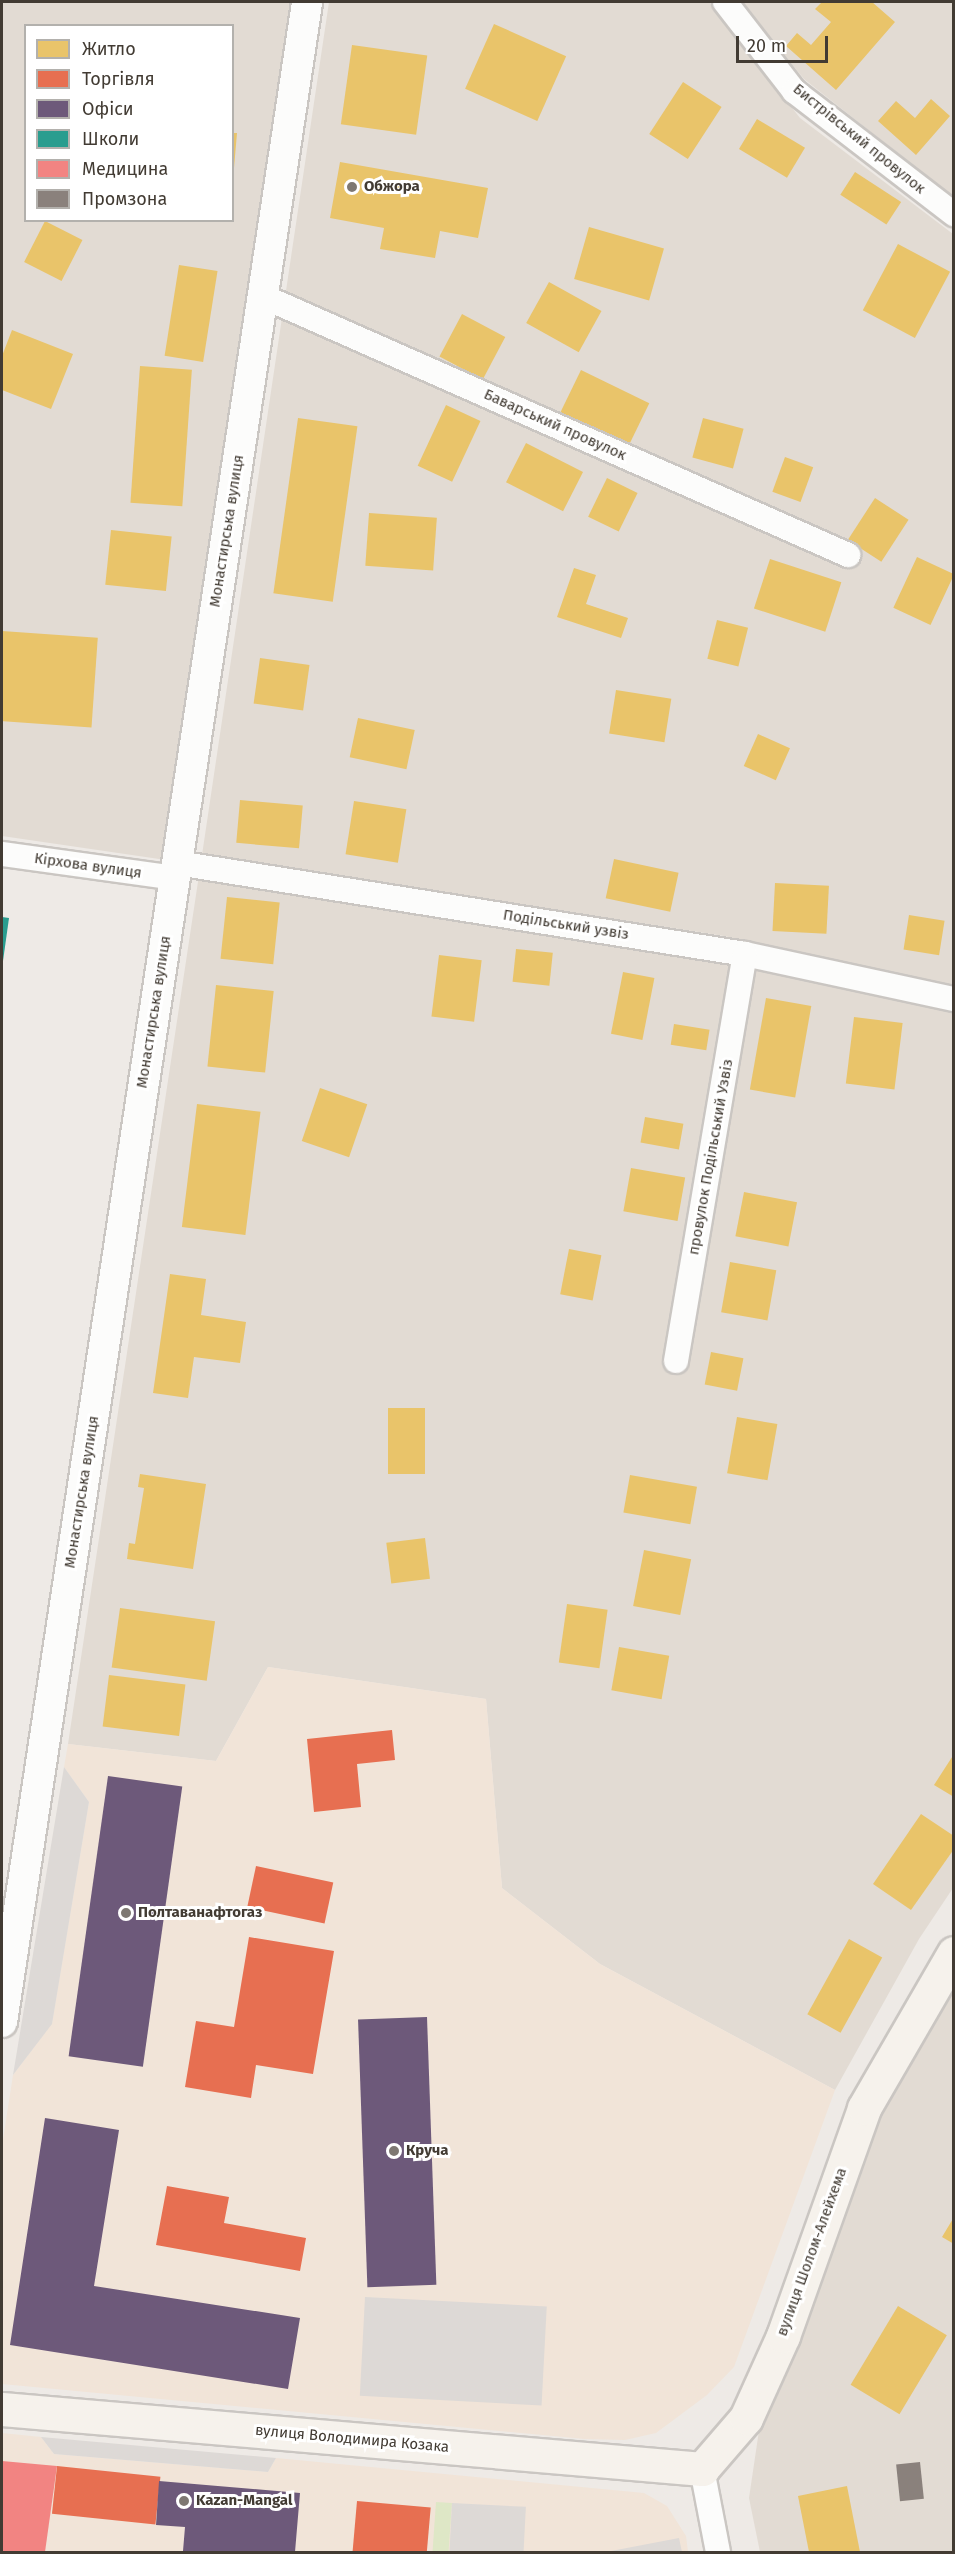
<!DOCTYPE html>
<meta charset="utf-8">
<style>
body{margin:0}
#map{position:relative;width:955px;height:2554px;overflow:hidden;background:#eeeae6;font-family:"Fira Sans",sans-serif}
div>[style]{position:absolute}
.residential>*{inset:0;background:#e2dbd3}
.commercial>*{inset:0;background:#f1e4d8}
.green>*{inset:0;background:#dee7c6;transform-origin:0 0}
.parking>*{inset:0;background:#ddd9d6;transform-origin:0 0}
.homes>*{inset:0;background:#e9c46a;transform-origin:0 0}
.shops>*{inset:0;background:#e76f51;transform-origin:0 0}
.offices>*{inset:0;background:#6d597a;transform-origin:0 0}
.schools>*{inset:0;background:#2a9d8f}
.health>*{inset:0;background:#f28482}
.industry>*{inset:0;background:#8a817c;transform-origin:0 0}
.roads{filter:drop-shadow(2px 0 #cac6c2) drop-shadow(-2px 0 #cac6c2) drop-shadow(0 2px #cac6c2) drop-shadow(0 -2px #cac6c2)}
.minor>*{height:24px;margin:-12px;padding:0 12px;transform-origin:12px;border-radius:12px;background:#fcfcfb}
.tertiary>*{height:30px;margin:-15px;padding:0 15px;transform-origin:15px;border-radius:15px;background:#fcfcfb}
.secondary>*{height:33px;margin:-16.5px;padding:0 16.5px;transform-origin:16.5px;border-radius:16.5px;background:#f6f2ec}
.dots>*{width:16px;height:16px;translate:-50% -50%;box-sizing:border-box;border:3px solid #fff;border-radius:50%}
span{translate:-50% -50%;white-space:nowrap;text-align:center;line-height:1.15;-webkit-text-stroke:6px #fff;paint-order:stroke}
.street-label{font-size:15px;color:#423b33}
.poi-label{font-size:15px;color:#423b33;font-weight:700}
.left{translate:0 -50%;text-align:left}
.frame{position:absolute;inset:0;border:3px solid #423b33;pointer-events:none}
.legend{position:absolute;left:24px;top:24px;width:210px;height:198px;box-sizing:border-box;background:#fff;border:2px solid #b3b1ad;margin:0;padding:8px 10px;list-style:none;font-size:18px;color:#423b33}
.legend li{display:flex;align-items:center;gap:12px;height:30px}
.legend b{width:30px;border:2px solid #b3b1ad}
.scale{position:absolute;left:736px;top:36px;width:92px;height:27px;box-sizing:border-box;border:3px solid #423b33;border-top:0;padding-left:8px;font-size:18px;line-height:21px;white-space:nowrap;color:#423b33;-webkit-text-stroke:4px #fff;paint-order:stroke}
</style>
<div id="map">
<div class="residential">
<div style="clip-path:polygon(evenodd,2px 2px,290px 2px,166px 860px,2px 836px,2px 2px,26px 26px,232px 26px,232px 220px,26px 220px,26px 26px)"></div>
<div style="clip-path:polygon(329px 2px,709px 2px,800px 118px,953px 234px,953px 987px,724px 936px,202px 855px)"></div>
<div style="clip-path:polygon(741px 2px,953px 2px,953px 197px,804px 79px)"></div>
<div style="clip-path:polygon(199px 875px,720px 961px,953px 1011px,953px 1888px,919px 1939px,835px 2090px,600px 1964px,502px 1888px,486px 1699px,268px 1667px,216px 1761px,68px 1744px)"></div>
<div style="clip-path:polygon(953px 1990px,953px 2552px,760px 2552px,749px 2498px,761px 2417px,880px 2116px)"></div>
</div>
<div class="commercial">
<div style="clip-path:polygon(268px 1667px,486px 1699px,502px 1888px,600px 1964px,835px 2090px,734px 2367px,707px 2395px,656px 2433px,625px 2440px,585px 2439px,2px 2384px,2px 2146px,13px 2075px,52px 2023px,89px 1802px,64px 1767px,68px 1744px,216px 1761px)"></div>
<div style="clip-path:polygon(2px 2433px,41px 2437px,54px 2454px,268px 2472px,276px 2458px,644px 2493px,667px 2506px,686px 2536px,688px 2552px,2px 2552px)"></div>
</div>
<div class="green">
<div style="left:436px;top:2502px;width:16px;height:50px;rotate:4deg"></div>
</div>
<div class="parking">
<div style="clip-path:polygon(64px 1767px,89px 1802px,52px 2024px,13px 2075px)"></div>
<div style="left:365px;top:2297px;width:182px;height:99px;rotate:3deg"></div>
<div style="clip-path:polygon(41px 2437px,276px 2458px,268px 2472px,54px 2454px)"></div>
<div style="left:452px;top:2503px;width:74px;height:49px;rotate:3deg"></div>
<div style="clip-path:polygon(679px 2538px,682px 2552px,606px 2552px)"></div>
</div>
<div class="homes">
<div style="clip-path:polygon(822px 2px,872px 2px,895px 22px,836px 90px,786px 46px,797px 33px,811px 45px,831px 22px,815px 9px)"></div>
<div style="left:494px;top:24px;width:79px;height:71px;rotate:24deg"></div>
<div style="left:352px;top:45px;width:76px;height:80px;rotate:8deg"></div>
<div style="left:683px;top:82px;width:46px;height:62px;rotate:33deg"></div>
<div style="clip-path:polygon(931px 99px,950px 116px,916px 155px,878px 121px,896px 101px,915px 118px)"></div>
<div style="left:757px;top:119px;width:56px;height:35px;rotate:31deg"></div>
<div style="clip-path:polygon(232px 133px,237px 133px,234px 168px,232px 168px)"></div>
<div style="clip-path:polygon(340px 162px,488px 188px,478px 238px,440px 231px,435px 258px,380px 249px,384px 228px,330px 218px)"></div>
<div style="left:855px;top:172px;width:55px;height:27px;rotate:33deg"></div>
<div style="left:45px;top:221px;width:42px;height:46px;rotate:27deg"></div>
<div style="left:589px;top:227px;width:78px;height:54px;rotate:16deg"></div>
<div style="left:898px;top:244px;width:59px;height:75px;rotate:28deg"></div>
<div style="left:179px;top:265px;width:39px;height:92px;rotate:9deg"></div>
<div style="left:549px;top:282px;width:60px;height:47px;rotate:29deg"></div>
<div style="left:462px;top:314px;width:49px;height:48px;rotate:28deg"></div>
<div style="clip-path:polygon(12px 330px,73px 354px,51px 409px,2px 390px,2px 356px)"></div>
<div style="left:140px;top:366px;width:52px;height:137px;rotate:4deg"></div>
<div style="left:581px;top:370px;width:76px;height:48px;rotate:26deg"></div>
<div style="left:446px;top:405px;width:38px;height:67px;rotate:25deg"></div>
<div style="left:298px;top:418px;width:60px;height:177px;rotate:8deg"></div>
<div style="left:703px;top:418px;width:42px;height:41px;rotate:15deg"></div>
<div style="left:526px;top:443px;width:64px;height:44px;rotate:27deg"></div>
<div style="left:785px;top:457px;width:30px;height:37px;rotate:20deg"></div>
<div style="left:607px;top:478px;width:34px;height:43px;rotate:26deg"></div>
<div style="left:875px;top:498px;width:40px;height:50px;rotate:33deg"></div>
<div style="left:369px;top:513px;width:68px;height:53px;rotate:4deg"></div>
<div style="left:111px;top:530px;width:61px;height:55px;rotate:6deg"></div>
<div style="left:917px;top:557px;width:41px;height:56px;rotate:25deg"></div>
<div style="left:770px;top:559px;width:75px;height:52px;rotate:18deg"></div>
<div style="clip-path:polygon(574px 568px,596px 575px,586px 604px,628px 618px,621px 638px,557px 617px)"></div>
<div style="left:717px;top:620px;width:32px;height:40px;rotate:14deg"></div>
<div style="left:2px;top:631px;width:96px;height:90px;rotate:4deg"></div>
<div style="left:260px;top:658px;width:50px;height:46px;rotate:8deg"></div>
<div style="left:616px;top:690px;width:56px;height:44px;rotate:9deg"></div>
<div style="left:358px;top:718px;width:58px;height:40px;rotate:12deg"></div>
<div style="left:758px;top:734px;width:35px;height:35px;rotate:24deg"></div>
<div style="left:240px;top:800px;width:63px;height:43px;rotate:5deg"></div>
<div style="left:354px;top:801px;width:53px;height:54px;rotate:9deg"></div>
<div style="left:614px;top:859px;width:66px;height:40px;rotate:12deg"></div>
<div style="left:775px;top:883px;width:54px;height:48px;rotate:3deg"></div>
<div style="left:227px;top:897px;width:53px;height:62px;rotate:6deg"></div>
<div style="left:909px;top:915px;width:36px;height:35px;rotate:9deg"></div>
<div style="left:516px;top:949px;width:37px;height:33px;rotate:6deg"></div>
<div style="left:439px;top:955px;width:43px;height:62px;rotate:7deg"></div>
<div style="left:623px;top:972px;width:32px;height:63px;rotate:11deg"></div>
<div style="left:216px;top:985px;width:58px;height:82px;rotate:6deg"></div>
<div style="left:766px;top:998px;width:46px;height:93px;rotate:10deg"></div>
<div style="left:854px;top:1017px;width:49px;height:67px;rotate:7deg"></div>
<div style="left:674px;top:1024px;width:36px;height:21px;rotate:9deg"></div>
<div style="left:320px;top:1088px;width:50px;height:56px;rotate:19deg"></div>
<div style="left:197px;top:1104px;width:64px;height:124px;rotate:7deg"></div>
<div style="left:645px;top:1117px;width:39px;height:26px;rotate:10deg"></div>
<div style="left:631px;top:1168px;width:55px;height:44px;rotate:10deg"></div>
<div style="left:744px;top:1192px;width:54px;height:45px;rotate:11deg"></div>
<div style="left:569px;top:1249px;width:33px;height:46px;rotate:11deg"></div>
<div style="left:730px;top:1262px;width:47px;height:51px;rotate:10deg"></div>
<div style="clip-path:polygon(170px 1274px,206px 1279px,201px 1315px,246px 1322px,240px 1363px,194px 1357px,188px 1398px,153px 1393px)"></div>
<div style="left:711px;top:1352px;width:33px;height:33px;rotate:11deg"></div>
<div style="left:388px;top:1408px;width:37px;height:66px"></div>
<div style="left:737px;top:1417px;width:41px;height:57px;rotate:10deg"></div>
<div style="clip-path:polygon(140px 1474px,206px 1484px,193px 1569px,127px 1559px,129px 1543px,135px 1544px,144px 1488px,138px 1487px)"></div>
<div style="left:630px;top:1475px;width:68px;height:38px;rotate:10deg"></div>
<div style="left:425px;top:1538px;width:41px;height:39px;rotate:83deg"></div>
<div style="left:644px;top:1550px;width:48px;height:57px;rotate:11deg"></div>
<div style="left:567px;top:1604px;width:41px;height:59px;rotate:8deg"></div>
<div style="left:120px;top:1608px;width:96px;height:60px;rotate:8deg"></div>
<div style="left:619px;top:1647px;width:51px;height:44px;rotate:10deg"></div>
<div style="left:109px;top:1675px;width:77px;height:52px;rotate:7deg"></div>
<div style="clip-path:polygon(954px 1754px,954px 1797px,934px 1785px)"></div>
<div style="clip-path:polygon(921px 1814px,954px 1836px,954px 1849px,911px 1910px,873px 1884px)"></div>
<div style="left:849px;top:1939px;width:38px;height:86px;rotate:29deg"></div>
<div style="clip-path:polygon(954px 2217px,954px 2244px,942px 2237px)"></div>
<div style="left:898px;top:2306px;width:57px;height:92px;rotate:31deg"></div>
<div style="clip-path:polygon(847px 2486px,860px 2552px,809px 2552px,798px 2496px)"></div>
</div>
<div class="shops">
<div style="clip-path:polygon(392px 1730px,395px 1760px,357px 1764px,361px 1807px,314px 1812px,307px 1739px)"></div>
<div style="left:256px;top:1866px;width:79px;height:42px;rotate:12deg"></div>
<div style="clip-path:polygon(249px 1937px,334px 1951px,313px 2074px,256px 2065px,251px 2098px,185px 2087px,196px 2021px,234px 2027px)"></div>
<div style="clip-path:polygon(167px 2186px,229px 2197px,224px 2223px,306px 2238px,300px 2271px,156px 2245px)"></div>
<div style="left:57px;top:2466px;width:104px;height:48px;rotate:6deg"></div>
<div style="left:357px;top:2501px;width:74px;height:51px;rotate:5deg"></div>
</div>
<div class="offices">
<div style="left:108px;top:1776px;width:75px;height:283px;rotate:8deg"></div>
<div style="left:427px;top:2017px;width:268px;height:69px;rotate:88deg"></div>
<div style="clip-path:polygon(45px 2118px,119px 2130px,94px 2286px,300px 2318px,288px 2389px,10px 2345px)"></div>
<div style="clip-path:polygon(159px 2481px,300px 2493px,295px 2552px,183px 2551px,185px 2527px,156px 2525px)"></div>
</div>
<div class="schools">
<div style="clip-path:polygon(2px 917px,9px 918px,3px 961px,2px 961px)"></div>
</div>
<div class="health">
<div style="clip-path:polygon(2px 2461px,57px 2466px,45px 2552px,2px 2552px)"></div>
</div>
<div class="industry">
<div style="left:920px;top:2462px;width:37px;height:24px;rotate:84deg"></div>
</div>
<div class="roads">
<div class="minor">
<div style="left:725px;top:2px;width:113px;rotate:52.2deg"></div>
<div style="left:794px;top:91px;width:202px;rotate:37.6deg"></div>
<div style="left:262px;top:296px;width:641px;rotate:23.84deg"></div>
<div style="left:2px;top:854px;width:175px;rotate:7.9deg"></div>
<div style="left:177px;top:863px;width:575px;rotate:9.1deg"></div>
<div style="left:745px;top:954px;width:214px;rotate:12.2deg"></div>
<div style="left:676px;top:1361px;width:413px;rotate:-80.4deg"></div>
<div style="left:702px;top:2469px;width:85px;rotate:79.1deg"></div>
</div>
<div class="tertiary">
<div style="left:2px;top:2022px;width:2043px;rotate:-81.41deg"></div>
</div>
<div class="secondary">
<div style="left:2px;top:2409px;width:703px;rotate:4.9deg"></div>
<div style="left:702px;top:2469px;width:67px;rotate:-49.2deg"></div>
<div style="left:746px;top:2418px;width:90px;rotate:-65.7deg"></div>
<div style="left:783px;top:2336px;width:242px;rotate:-70.4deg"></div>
<div style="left:864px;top:2108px;width:179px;rotate:-59.9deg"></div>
</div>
</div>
<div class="dots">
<div style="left:352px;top:187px;background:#7e7872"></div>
<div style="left:126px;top:1913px;background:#7e7872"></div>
<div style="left:394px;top:2151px;background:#7e7872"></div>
<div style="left:184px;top:2501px;background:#7e7872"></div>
</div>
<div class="street-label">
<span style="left:859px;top:139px;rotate:39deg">Бистрівський провулок</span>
<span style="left:555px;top:425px;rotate:24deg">Баварський провулок</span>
<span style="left:227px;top:531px;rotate:-81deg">Монастирська вулиця</span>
<span style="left:88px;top:866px;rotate:8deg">Кірхова вулиця</span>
<span style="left:566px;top:925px;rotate:9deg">Подільський узвіз</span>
<span style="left:154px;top:1012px;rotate:-81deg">Монастирська вулиця</span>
<span style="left:711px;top:1157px;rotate:-80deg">провулок Подільський Узвіз</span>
<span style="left:82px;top:1492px;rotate:-81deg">Монастирська вулиця</span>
<span style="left:812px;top:2252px;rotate:-70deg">вулиця Шолом-Алейхема</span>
<span style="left:352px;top:2439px;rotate:5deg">вулиця Володимира Козака</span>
</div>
<div class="poi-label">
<span class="left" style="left:364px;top:187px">Обжора</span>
<span class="left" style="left:138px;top:1913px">Полтаванафтогаз</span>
<span class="left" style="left:406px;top:2151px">Круча</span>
<span class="left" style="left:196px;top:2501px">Kazan-Mangal</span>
</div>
<div class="frame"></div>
<ul class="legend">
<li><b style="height:16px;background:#e9c46a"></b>Житло</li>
<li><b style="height:16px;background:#e76f51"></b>Торгівля</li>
<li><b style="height:16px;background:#6d597a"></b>Офіси</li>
<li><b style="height:16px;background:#2a9d8f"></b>Школи</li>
<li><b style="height:16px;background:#f28482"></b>Медицина</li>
<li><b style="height:16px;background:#8a817c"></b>Промзона</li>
</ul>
<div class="scale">20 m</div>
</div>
